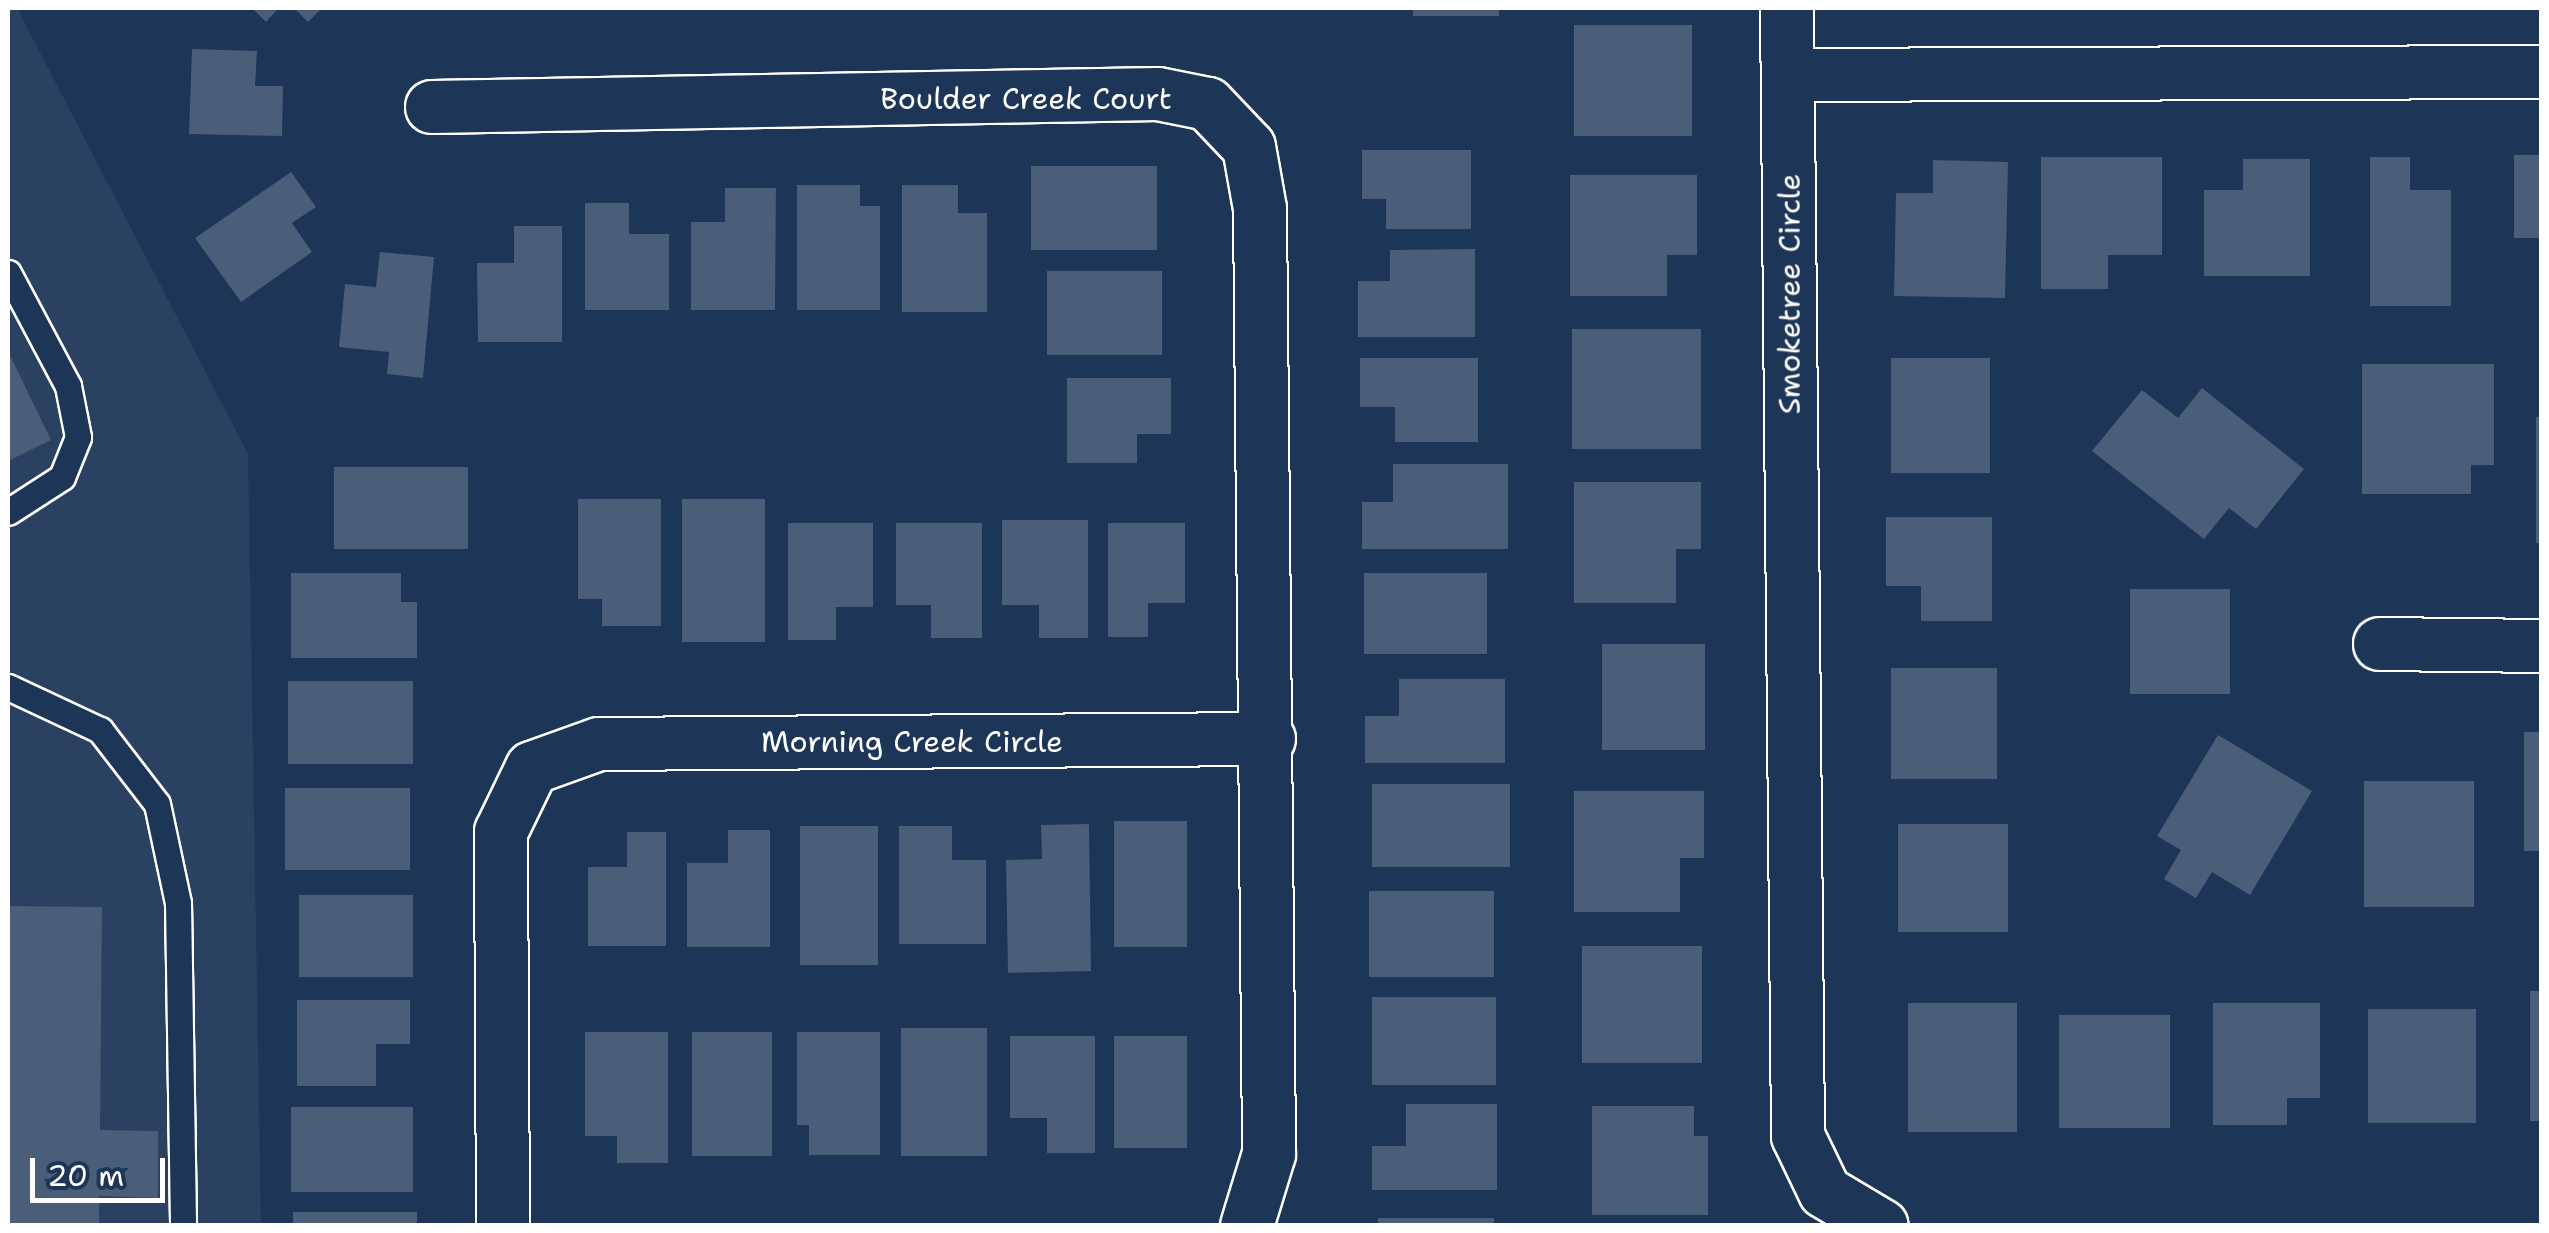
<!DOCTYPE html>
<style>
body{margin:0}
#map{position:relative;width:2549px;height:1233px;overflow:hidden;background:#1d3557;font-family:"Shantell Sans",sans-serif}
div>[style]{position:absolute}
.built>*{inset:0;background:#2a4161}
.building>*{inset:0;background:#4a5d79;transform-origin:0 0}
.roads{filter:drop-shadow(2px 0 #fff) drop-shadow(-2px 0 #fff) drop-shadow(0 2px #fff) drop-shadow(0 -2px #fff)}
.service>*{height:25px;margin:-12.5px;padding:0 12.5px;transform-origin:12.5px;border-radius:12.5px;background:#1d3557}
.minor>*{height:52px;margin:-26px;padding:0 26px;transform-origin:26px;border-radius:26px;background:#1d3557}
span{translate:-50% -50%;white-space:nowrap;text-align:center;line-height:1.15;-webkit-text-stroke:10px #1d3557;paint-order:stroke}
.street-label{font-size:30px;color:#fff}
.frame{position:absolute;inset:0;border:10px solid #fff;pointer-events:none}
.scale{position:absolute;left:30px;top:1158px;width:135px;height:45px;box-sizing:border-box;border:5px solid #fff;border-top:0;padding-left:12px;font-size:30px;line-height:35px;white-space:nowrap;color:#fff;-webkit-text-stroke:8px #1d3557;paint-order:stroke}
</style>
<div id="map">
<div class="built">
<div style="clip-path:polygon(8px 8px,17px 8px,248px 454px,261px 1225px,8px 1225px)"></div>
</div>
<div class="building">
<div style="clip-path:polygon(252px 8px,279px 8px,266px 22px)"></div>
<div style="clip-path:polygon(294px 8px,322px 8px,308px 22px)"></div>
<div style="left:1413px;top:8px;width:86px;height:8px"></div>
<div style="left:1574px;top:25px;width:118px;height:111px"></div>
<div style="clip-path:polygon(192px 49px,257px 51px,255px 86px,283px 86px,282px 136px,189px 134px)"></div>
<div style="clip-path:polygon(1362px 150px,1471px 150px,1471px 229px,1386px 229px,1386px 199px,1362px 199px)"></div>
<div style="left:2514px;top:155px;width:28px;height:83px"></div>
<div style="clip-path:polygon(2041px 157px,2162px 157px,2162px 255px,2108px 255px,2108px 289px,2041px 289px)"></div>
<div style="clip-path:polygon(2370px 157px,2410px 157px,2410px 190px,2451px 190px,2451px 306px,2370px 306px)"></div>
<div style="clip-path:polygon(2243px 159px,2310px 159px,2310px 276px,2204px 276px,2204px 190px,2243px 190px)"></div>
<div style="clip-path:polygon(1933px 160px,2008px 162px,2005px 298px,1894px 296px,1896px 193px,1933px 193px)"></div>
<div style="left:1031px;top:166px;width:126px;height:84px"></div>
<div style="clip-path:polygon(291px 172px,316px 207px,292px 223px,312px 252px,241px 302px,195px 238px)"></div>
<div style="clip-path:polygon(1570px 175px,1697px 175px,1697px 255px,1667px 255px,1667px 296px,1570px 296px)"></div>
<div style="clip-path:polygon(797px 185px,860px 185px,860px 206px,880px 206px,880px 310px,797px 310px)"></div>
<div style="clip-path:polygon(902px 185px,958px 185px,958px 213px,987px 213px,987px 312px,902px 312px)"></div>
<div style="clip-path:polygon(725px 188px,776px 188px,775px 310px,691px 310px,691px 222px,725px 222px)"></div>
<div style="clip-path:polygon(585px 203px,629px 203px,629px 234px,669px 234px,669px 310px,585px 310px)"></div>
<div style="clip-path:polygon(514px 226px,562px 226px,562px 342px,478px 342px,477px 263px,514px 263px)"></div>
<div style="clip-path:polygon(1475px 249px,1475px 337px,1358px 337px,1358px 281px,1390px 281px,1390px 250px)"></div>
<div style="clip-path:polygon(380px 252px,434px 257px,423px 378px,387px 374px,389px 352px,339px 347px,345px 284px,376px 287px)"></div>
<div style="left:1047px;top:271px;width:115px;height:84px"></div>
<div style="left:1572px;top:329px;width:129px;height:120px"></div>
<div style="clip-path:polygon(8px 351px,51px 440px,8px 461px)"></div>
<div style="clip-path:polygon(1360px 358px,1478px 358px,1478px 442px,1395px 442px,1395px 407px,1360px 407px)"></div>
<div style="left:1891px;top:358px;width:99px;height:115px"></div>
<div style="clip-path:polygon(2362px 364px,2494px 364px,2494px 465px,2471px 465px,2471px 494px,2362px 494px)"></div>
<div style="clip-path:polygon(1067px 378px,1171px 378px,1171px 434px,1137px 434px,1137px 463px,1067px 463px)"></div>
<div style="clip-path:polygon(2202px 388px,2304px 469px,2256px 529px,2229px 508px,2204px 539px,2092px 451px,2142px 390px,2178px 418px)"></div>
<div style="left:2536px;top:417px;width:6px;height:126px"></div>
<div style="clip-path:polygon(1393px 464px,1508px 464px,1508px 549px,1362px 549px,1362px 502px,1393px 502px)"></div>
<div style="left:334px;top:467px;width:134px;height:82px"></div>
<div style="clip-path:polygon(1574px 482px,1701px 482px,1701px 549px,1676px 549px,1676px 603px,1574px 603px)"></div>
<div style="clip-path:polygon(578px 499px,661px 499px,661px 626px,602px 626px,602px 599px,578px 599px)"></div>
<div style="left:682px;top:499px;width:83px;height:143px"></div>
<div style="clip-path:polygon(1886px 517px,1992px 517px,1992px 621px,1921px 621px,1921px 586px,1886px 586px)"></div>
<div style="clip-path:polygon(1002px 520px,1088px 520px,1088px 638px,1039px 638px,1039px 605px,1002px 605px)"></div>
<div style="clip-path:polygon(788px 523px,873px 523px,873px 607px,836px 607px,836px 640px,788px 640px)"></div>
<div style="clip-path:polygon(896px 523px,982px 523px,982px 638px,931px 638px,931px 605px,896px 605px)"></div>
<div style="clip-path:polygon(1108px 523px,1185px 523px,1185px 603px,1148px 603px,1148px 637px,1108px 637px)"></div>
<div style="clip-path:polygon(291px 573px,401px 573px,401px 602px,417px 602px,417px 658px,291px 658px)"></div>
<div style="left:1364px;top:573px;width:123px;height:81px"></div>
<div style="left:2130px;top:589px;width:100px;height:105px"></div>
<div style="left:1602px;top:644px;width:103px;height:106px"></div>
<div style="left:1891px;top:668px;width:106px;height:111px"></div>
<div style="clip-path:polygon(1399px 679px,1505px 679px,1505px 763px,1365px 763px,1365px 716px,1399px 716px)"></div>
<div style="left:288px;top:681px;width:125px;height:83px"></div>
<div style="left:2524px;top:732px;width:18px;height:119px"></div>
<div style="clip-path:polygon(2218px 735px,2312px 791px,2250px 895px,2212px 872px,2196px 898px,2164px 879px,2181px 850px,2157px 836px)"></div>
<div style="left:2364px;top:781px;width:110px;height:126px"></div>
<div style="left:1372px;top:784px;width:138px;height:83px"></div>
<div style="left:285px;top:788px;width:125px;height:82px"></div>
<div style="clip-path:polygon(1574px 791px,1704px 791px,1704px 858px,1680px 858px,1680px 912px,1574px 912px)"></div>
<div style="left:1114px;top:821px;width:73px;height:126px"></div>
<div style="clip-path:polygon(1089px 824px,1091px 971px,1008px 973px,1006px 860px,1042px 859px,1041px 825px)"></div>
<div style="left:1898px;top:824px;width:110px;height:108px"></div>
<div style="left:800px;top:826px;width:78px;height:139px"></div>
<div style="clip-path:polygon(899px 826px,952px 826px,952px 860px,986px 860px,986px 944px,899px 944px)"></div>
<div style="clip-path:polygon(728px 830px,770px 830px,770px 947px,687px 947px,687px 863px,728px 863px)"></div>
<div style="clip-path:polygon(627px 832px,666px 832px,666px 946px,588px 946px,588px 867px,627px 867px)"></div>
<div style="left:1369px;top:891px;width:125px;height:86px"></div>
<div style="left:299px;top:895px;width:114px;height:82px"></div>
<div style="clip-path:polygon(8px 906px,102px 907px,100px 1130px,158px 1131px,158px 1198px,99px 1196px,99px 1226px,8px 1226px)"></div>
<div style="left:1582px;top:946px;width:120px;height:117px"></div>
<div style="left:2530px;top:991px;width:12px;height:130px"></div>
<div style="left:1372px;top:997px;width:124px;height:88px"></div>
<div style="clip-path:polygon(297px 1000px,410px 1000px,410px 1044px,376px 1044px,376px 1086px,297px 1086px)"></div>
<div style="left:1908px;top:1003px;width:109px;height:129px"></div>
<div style="clip-path:polygon(2213px 1003px,2320px 1003px,2320px 1098px,2287px 1098px,2287px 1125px,2213px 1125px)"></div>
<div style="left:2368px;top:1009px;width:108px;height:114px"></div>
<div style="left:2059px;top:1015px;width:111px;height:113px"></div>
<div style="left:901px;top:1028px;width:86px;height:128px"></div>
<div style="clip-path:polygon(585px 1032px,668px 1032px,668px 1163px,617px 1163px,617px 1136px,585px 1136px)"></div>
<div style="left:692px;top:1032px;width:80px;height:124px"></div>
<div style="clip-path:polygon(797px 1032px,880px 1032px,880px 1155px,809px 1155px,809px 1125px,797px 1125px)"></div>
<div style="clip-path:polygon(1010px 1036px,1095px 1036px,1095px 1153px,1047px 1153px,1047px 1118px,1010px 1118px)"></div>
<div style="left:1114px;top:1036px;width:73px;height:112px"></div>
<div style="clip-path:polygon(1406px 1104px,1497px 1104px,1497px 1190px,1372px 1190px,1372px 1146px,1406px 1146px)"></div>
<div style="clip-path:polygon(1592px 1106px,1694px 1106px,1694px 1136px,1708px 1136px,1708px 1215px,1592px 1215px)"></div>
<div style="left:291px;top:1107px;width:122px;height:85px"></div>
<div style="left:293px;top:1212px;width:124px;height:14px"></div>
<div style="left:1378px;top:1218px;width:116px;height:8px"></div>
</div>
<div class="roads">
<div class="service">
<div style="left:8px;top:273px;width:128px;rotate:62deg"></div>
<div style="left:68px;top:386px;width:52px;rotate:78.9deg"></div>
<div style="left:78px;top:437px;width:43px;rotate:111.8deg"></div>
<div style="left:62px;top:477px;width:64px;rotate:147.1deg"></div>
<div style="left:8px;top:687px;width:102px;rotate:25.1deg"></div>
<div style="left:100px;top:730px;width:93px;rotate:52.4deg"></div>
<div style="left:157px;top:804px;width:101px;rotate:78deg"></div>
<div style="left:178px;top:903px;width:323px;rotate:89.1deg"></div>
</div>
<div class="minor">
<div style="left:1787px;top:8px;width:1128px;rotate:89.44deg"></div>
<div style="left:1798px;top:1136px;width:62px;rotate:64.3deg"></div>
<div style="left:1825px;top:1192px;width:66px;rotate:30.8deg"></div>
<div style="left:1788px;top:75px;width:754px;rotate:-0.23deg"></div>
<div style="left:432px;top:107px;width:726px;rotate:-1.03deg"></div>
<div style="left:1158px;top:94px;width:51px;rotate:11.3deg"></div>
<div style="left:1208px;top:104px;width:59px;rotate:46.4deg"></div>
<div style="left:1249px;top:147px;width:63px;rotate:79.9deg"></div>
<div style="left:1260px;top:209px;width:945px;rotate:89.45deg"></div>
<div style="left:1269px;top:1154px;width:75px;rotate:107deg"></div>
<div style="left:2380px;top:644px;width:162px;rotate:0.7deg"></div>
<div style="left:503px;top:1226px;width:394px;rotate:-90.3deg"></div>
<div style="left:501px;top:832px;width:71px;rotate:-64.2deg"></div>
<div style="left:532px;top:768px;width:71px;rotate:-19.7deg"></div>
<div style="left:599px;top:744px;width:670px;rotate:-0.43deg"></div>
</div>
</div>
<div class="street-label">
<span style="left:1026px;top:99px">Boulder Creek Court</span>
<span style="left:1790px;top:294px;rotate:-90deg">Smoketree Circle</span>
<span style="left:912px;top:742px">Morning Creek Circle</span>
</div>
<div class="frame"></div>
<div class="scale">20 m</div>
</div>
